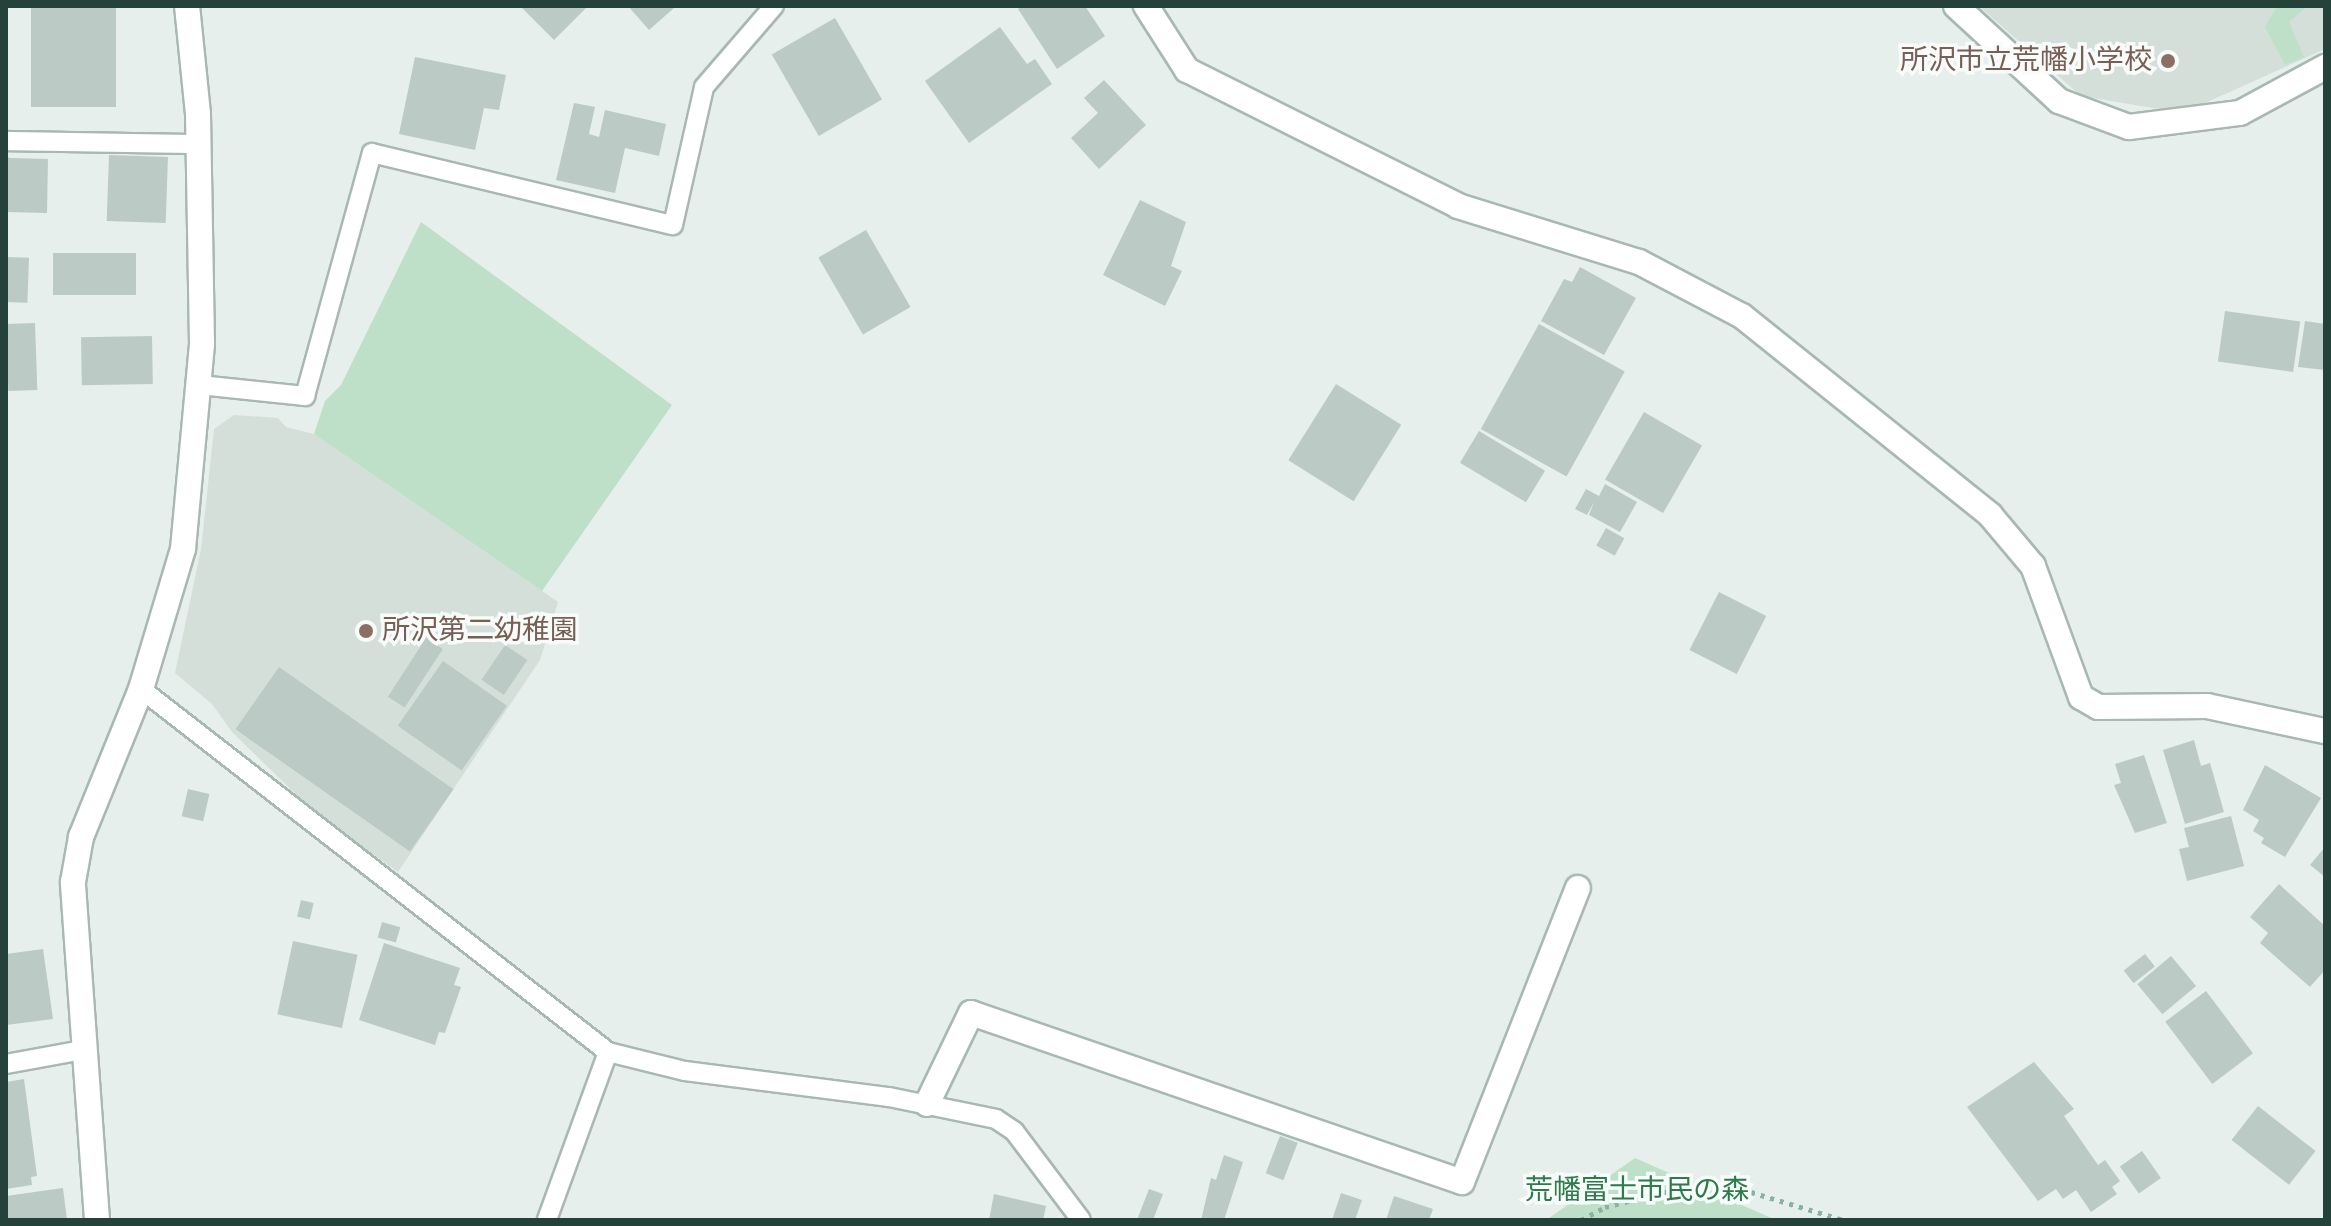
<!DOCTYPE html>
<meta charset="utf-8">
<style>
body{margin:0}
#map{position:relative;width:2331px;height:1226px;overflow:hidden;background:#e6efeb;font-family:"Alegreya Sans","Noto Sans JP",sans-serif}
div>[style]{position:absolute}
.built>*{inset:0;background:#d4dfda}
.green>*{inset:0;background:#bfe0c8}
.building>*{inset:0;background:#bbcac4;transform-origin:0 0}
.path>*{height:5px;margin-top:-2.5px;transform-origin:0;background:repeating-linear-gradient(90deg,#86b3a5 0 4px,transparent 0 10px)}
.roads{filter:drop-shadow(2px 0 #a8b8b2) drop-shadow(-2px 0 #a8b8b2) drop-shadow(0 2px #a8b8b2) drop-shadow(0 -2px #a8b8b2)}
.lane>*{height:18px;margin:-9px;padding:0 9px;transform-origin:9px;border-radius:9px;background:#fff}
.street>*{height:24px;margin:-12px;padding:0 12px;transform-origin:12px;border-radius:12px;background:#fff}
.dots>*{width:22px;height:22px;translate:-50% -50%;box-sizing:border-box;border:4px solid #f7fbf9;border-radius:50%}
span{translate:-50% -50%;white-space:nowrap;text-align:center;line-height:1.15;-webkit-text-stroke:7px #f7fbf9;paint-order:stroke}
.education-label{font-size:28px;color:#785e54}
.right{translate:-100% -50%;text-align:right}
.left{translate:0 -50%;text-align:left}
.park-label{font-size:28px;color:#2d7a4b}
.frame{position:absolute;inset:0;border:8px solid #24423a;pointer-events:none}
</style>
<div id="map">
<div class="built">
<div style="clip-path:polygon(1979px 6px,2325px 6px,2325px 49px,2183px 113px,2081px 96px)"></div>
<div style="clip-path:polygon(234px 415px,278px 418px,286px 427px,314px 434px,558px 602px,540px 660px,398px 872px,315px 813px,232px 732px,212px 704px,175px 673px,201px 549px,214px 429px)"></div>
</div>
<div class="green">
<div style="clip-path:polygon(2277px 6px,2308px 6px,2289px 22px,2304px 57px,2285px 65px,2265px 27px)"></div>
<div style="clip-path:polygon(421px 222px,672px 405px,542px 591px,314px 434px,325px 401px,341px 385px)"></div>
<div style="clip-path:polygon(1635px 1158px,1776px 1220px,1546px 1220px)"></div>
</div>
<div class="building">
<div style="left:31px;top:6px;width:85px;height:101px"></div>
<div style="clip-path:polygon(520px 6px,588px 6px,554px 40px)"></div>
<div style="clip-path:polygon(628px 6px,672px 6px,674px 8px,649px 30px)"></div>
<div style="clip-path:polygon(1022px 6px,1085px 6px,1105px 36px,1057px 69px,1018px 9px)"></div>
<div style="left:835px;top:18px;width:94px;height:73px;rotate:60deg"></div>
<div style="clip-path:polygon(1000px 27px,1027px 64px,1035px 59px,1052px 84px,969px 143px,925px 81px)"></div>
<div style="clip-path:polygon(415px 57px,506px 75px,499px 110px,484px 108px,475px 150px,399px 134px)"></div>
<div style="clip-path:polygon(1104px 80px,1146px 125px,1099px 169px,1071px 138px,1098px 113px,1084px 98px)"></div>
<div style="clip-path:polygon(574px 103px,595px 107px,589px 134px,599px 137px,605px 110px,666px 124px,659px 156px,625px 148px,615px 193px,556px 180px)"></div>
<div style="clip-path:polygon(6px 154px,9px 158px,48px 159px,47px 213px,6px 212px)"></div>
<div style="left:109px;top:155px;width:59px;height:66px;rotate:2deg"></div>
<div style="clip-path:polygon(1140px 200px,1186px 222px,1171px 266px,1182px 271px,1165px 306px,1103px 275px)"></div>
<div style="left:866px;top:230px;width:89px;height:55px;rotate:60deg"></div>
<div style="left:53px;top:253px;width:83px;height:42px"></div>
<div style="left:6px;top:257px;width:23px;height:45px;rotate:2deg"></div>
<div style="clip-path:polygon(1580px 267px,1636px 298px,1604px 355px,1541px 321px,1564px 279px,1572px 282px)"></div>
<div style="left:2225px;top:311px;width:76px;height:51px;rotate:8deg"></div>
<div style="clip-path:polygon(2305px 321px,2325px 324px,2325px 370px,2298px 367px)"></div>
<div style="left:35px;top:323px;width:67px;height:29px;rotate:88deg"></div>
<div style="left:1539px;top:324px;width:98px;height:120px;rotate:29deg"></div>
<div style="left:152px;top:336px;width:48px;height:71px;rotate:89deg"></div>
<div style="left:1336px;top:384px;width:77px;height:90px;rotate:32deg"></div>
<div style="left:1644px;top:412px;width:67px;height:78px;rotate:30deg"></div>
<div style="left:1479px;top:431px;width:77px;height:37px;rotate:31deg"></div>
<div style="clip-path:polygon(1605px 484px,1637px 502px,1620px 532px,1589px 515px,1594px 502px,1587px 515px,1575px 509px,1586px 489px,1599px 496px)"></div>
<div style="left:1606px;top:528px;width:21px;height:20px;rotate:29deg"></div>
<div style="left:1719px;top:592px;width:53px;height:65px;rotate:27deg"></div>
<div style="left:426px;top:638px;width:20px;height:70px;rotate:33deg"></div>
<div style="left:505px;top:645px;width:27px;height:42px;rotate:34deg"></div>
<div style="left:443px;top:661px;width:78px;height:79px;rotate:35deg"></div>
<div style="left:279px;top:667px;width:213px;height:76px;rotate:35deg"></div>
<div style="clip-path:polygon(2194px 740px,2201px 766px,2210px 763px,2224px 812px,2185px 824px,2163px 750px)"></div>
<div style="clip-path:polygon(2144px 755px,2167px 823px,2135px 833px,2114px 785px,2121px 783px,2115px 764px)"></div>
<div style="clip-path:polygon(2265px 765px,2321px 798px,2285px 857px,2261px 843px,2264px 838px,2253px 831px,2259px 820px,2243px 810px)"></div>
<div style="left:188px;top:789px;width:22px;height:28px;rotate:13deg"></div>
<div style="clip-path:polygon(2231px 816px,2244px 866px,2187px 881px,2179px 849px,2189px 847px,2184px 828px)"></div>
<div style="clip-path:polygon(2325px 847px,2325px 877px,2310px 865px)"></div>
<div style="clip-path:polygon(2279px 884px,2325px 926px,2325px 970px,2310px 987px,2260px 943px,2268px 933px,2250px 917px)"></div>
<div style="left:301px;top:900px;width:13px;height:17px;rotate:13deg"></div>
<div style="left:382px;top:922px;width:19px;height:16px;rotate:16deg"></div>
<div style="left:293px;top:941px;width:66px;height:75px;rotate:12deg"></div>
<div style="clip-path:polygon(384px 943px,460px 968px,454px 985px,461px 987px,445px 1033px,439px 1032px,435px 1045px,359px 1020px)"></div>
<div style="clip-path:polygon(43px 949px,53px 1019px,6px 1025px,6px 954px)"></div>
<div style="left:2145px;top:954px;width:16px;height:27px;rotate:52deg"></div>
<div style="left:2171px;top:956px;width:39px;height:44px;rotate:50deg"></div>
<div style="left:2206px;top:991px;width:78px;height:51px;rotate:53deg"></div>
<div style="clip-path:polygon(2034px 1062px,2074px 1109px,2064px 1116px,2098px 1165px,2105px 1160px,2120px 1181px,2112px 1187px,2117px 1194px,2091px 1212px,2076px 1190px,2063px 1199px,2056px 1189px,2038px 1201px,1967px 1107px)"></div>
<div style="clip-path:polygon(24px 1079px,37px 1176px,31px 1177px,32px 1185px,6px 1189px,6px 1082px)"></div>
<div style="left:2258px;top:1106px;width:73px;height:43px;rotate:38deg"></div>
<div style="left:1280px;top:1136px;width:19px;height:40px;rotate:21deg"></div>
<div style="left:2142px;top:1151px;width:33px;height:27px;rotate:55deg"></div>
<div style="clip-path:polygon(1224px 1155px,1243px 1162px,1224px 1220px,1201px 1220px,1211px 1178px,1216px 1180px)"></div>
<div style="clip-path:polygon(63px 1188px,67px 1220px,6px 1220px,6px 1196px)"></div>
<div style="clip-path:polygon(1149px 1189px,1163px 1194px,1153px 1220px,1137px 1220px)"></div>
<div style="clip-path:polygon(1341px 1193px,1362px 1200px,1355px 1220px,1332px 1220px)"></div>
<div style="clip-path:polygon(994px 1194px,1046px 1206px,1043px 1220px,989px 1220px)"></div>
<div style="clip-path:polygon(1394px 1196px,1433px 1209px,1429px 1220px,1386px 1220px)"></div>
</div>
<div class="path">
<div style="left:1581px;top:1220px;width:27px;rotate:-28deg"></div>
<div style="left:1605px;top:1207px;width:61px;rotate:-14.3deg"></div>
<div style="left:1664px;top:1192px;width:87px"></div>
<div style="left:1751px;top:1192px;width:97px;rotate:16.8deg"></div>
</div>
<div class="roads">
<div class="lane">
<div style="left:6px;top:141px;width:192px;rotate:0.9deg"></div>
<div style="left:199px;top:385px;width:107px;rotate:5.9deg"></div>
<div style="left:305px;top:396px;width:252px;rotate:-74.6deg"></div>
<div style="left:372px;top:153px;width:309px;rotate:13.5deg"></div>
<div style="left:673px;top:225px;width:141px;rotate:-77.3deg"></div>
<div style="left:704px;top:87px;width:107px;rotate:-49.2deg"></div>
<div style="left:141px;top:689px;width:591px;rotate:37.86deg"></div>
<div style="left:608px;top:1052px;width:179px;rotate:110deg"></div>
<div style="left:608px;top:1052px;width:79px;rotate:13.9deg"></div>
<div style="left:685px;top:1071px;width:206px;rotate:7.3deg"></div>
<div style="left:889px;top:1097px;width:109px;rotate:11.6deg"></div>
<div style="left:996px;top:1119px;width:22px;rotate:34deg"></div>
<div style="left:1014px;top:1131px;width:111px;rotate:53deg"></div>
<div style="left:6px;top:1064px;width:78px;rotate:-10.3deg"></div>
</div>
<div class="street">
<div style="left:1146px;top:6px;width:76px;rotate:57.4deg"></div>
<div style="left:1187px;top:70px;width:303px;rotate:26.6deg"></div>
<div style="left:1458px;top:206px;width:189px;rotate:17.2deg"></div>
<div style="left:1639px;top:262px;width:116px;rotate:27.7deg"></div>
<div style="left:1742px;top:316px;width:318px;rotate:38.7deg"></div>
<div style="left:1990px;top:515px;width:67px;rotate:49.9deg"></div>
<div style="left:2033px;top:566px;width:140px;rotate:69.9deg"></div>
<div style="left:2081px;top:697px;width:20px;rotate:30deg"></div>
<div style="left:2098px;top:707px;width:109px;rotate:-0.5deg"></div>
<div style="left:2207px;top:706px;width:121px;rotate:12deg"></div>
<div style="left:1956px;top:6px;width:140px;rotate:42.7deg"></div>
<div style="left:2059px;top:101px;width:75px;rotate:20.4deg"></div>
<div style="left:2129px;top:127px;width:112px;rotate:-7.2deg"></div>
<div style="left:2240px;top:113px;width:97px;rotate:-28.4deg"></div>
<div style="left:927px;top:1104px;width:101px;rotate:-64.2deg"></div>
<div style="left:971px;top:1013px;width:519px;rotate:18.99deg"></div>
<div style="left:1462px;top:1182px;width:316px;rotate:-68.5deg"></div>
<div style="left:97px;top:1220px;width:339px;rotate:-94.1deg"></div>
<div style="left:73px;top:882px;width:46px;rotate:-79.9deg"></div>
<div style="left:81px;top:837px;width:160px;rotate:-67.9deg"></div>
<div style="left:141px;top:689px;width:146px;rotate:-73.3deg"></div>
<div style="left:183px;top:549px;width:206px;rotate:-84.7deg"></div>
<div style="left:202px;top:344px;width:230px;rotate:-91deg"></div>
<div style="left:198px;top:114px;width:109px;rotate:-95.8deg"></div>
</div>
</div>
<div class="dots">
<div style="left:2168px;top:61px;background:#8d6e63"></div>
<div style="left:366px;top:631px;background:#8d6e63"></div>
</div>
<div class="education-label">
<span class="right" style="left:2152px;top:61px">所沢市立荒幡小学校</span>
<span class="left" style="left:382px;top:631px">所沢第二幼稚園</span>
</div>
<div class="park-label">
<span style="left:1637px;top:1191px">荒幡富士市民の森</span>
</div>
<div class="frame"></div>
</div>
